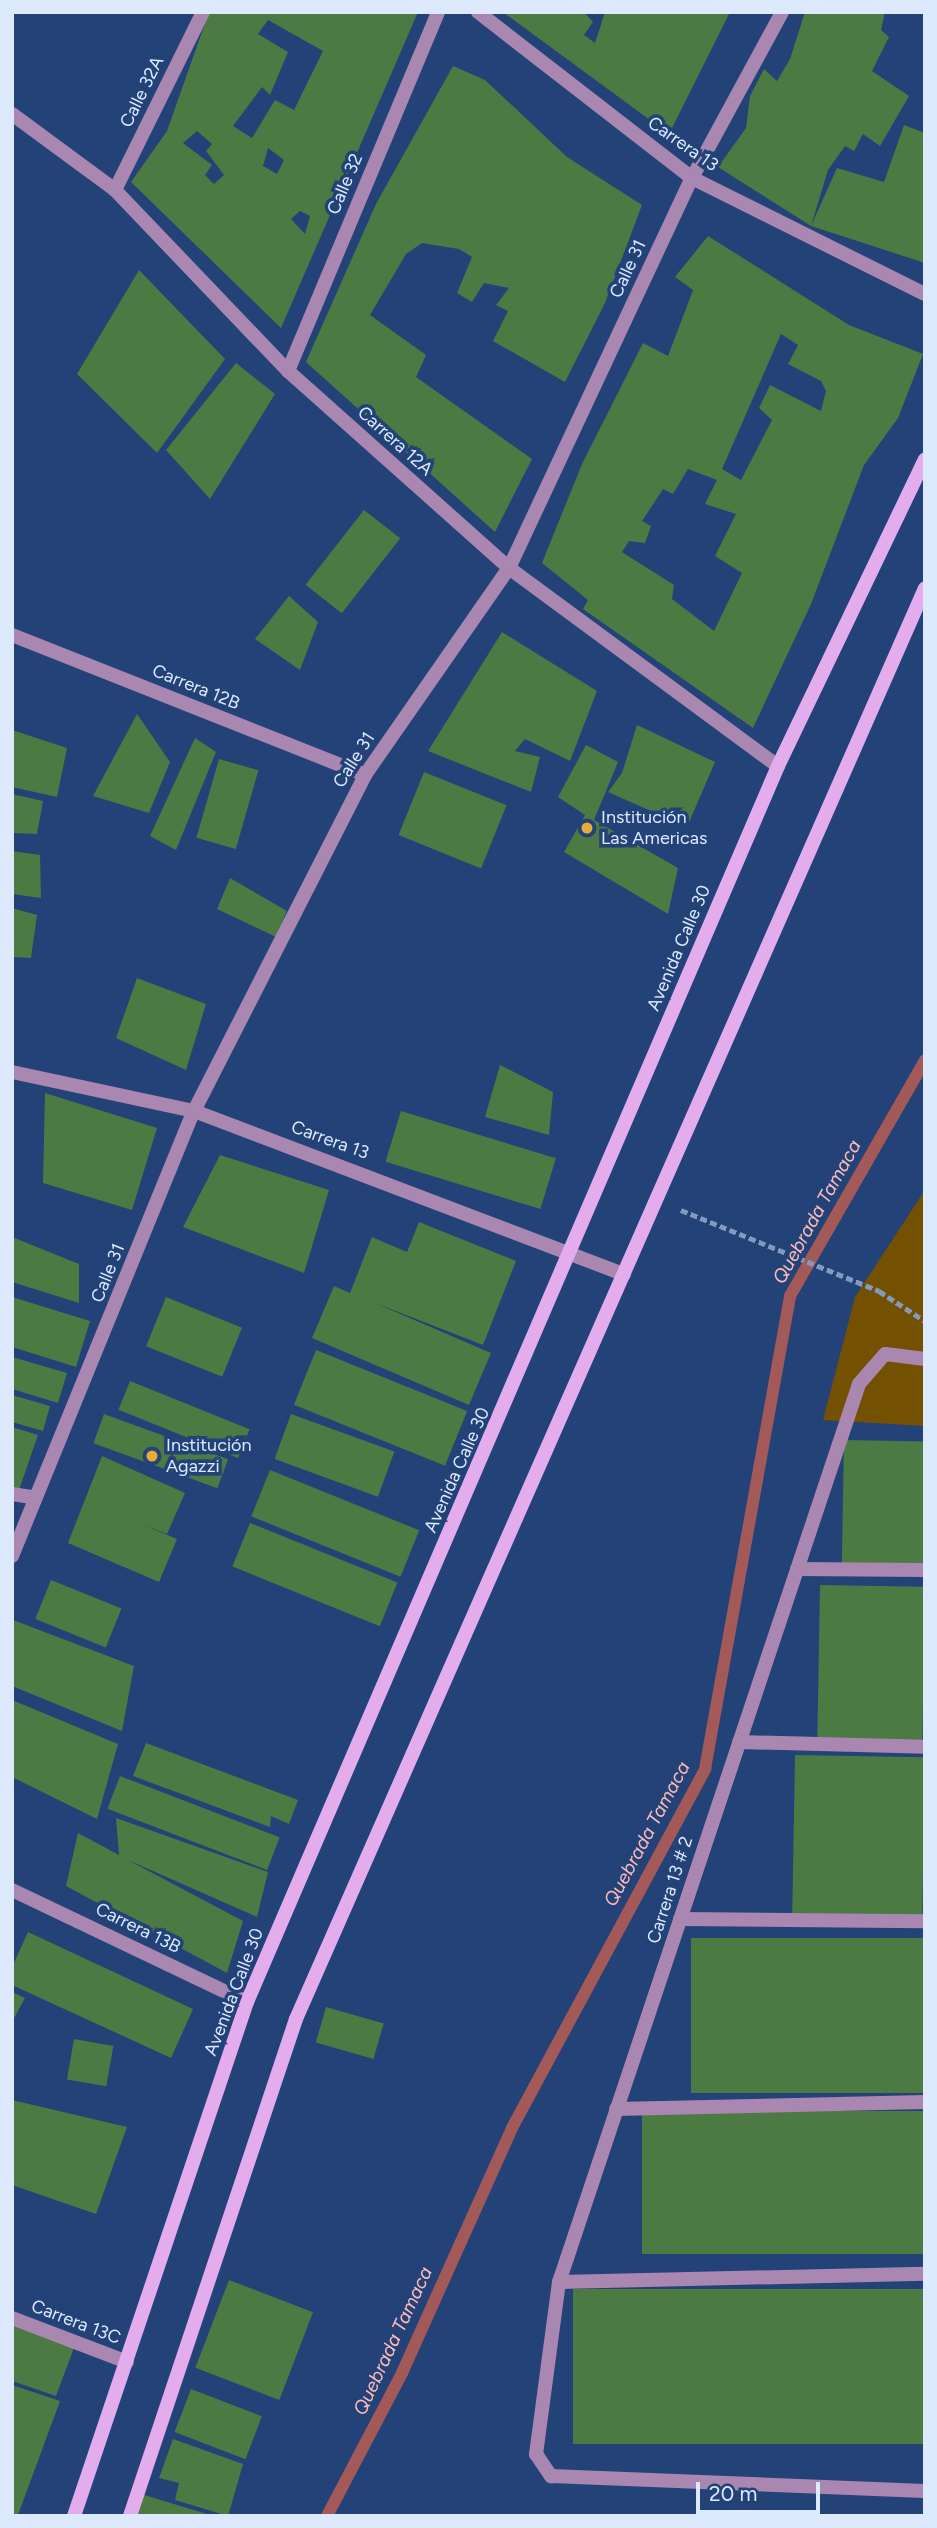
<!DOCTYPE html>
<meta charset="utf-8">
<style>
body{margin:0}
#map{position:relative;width:937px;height:2528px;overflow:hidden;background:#234278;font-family:Figtree,sans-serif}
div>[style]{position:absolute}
.green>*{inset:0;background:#745100}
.stream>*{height:12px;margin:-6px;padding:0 6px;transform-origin:6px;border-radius:6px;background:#a45959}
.building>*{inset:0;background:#4b7a42;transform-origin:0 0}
.path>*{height:4.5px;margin-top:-2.25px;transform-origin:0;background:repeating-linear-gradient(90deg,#8499be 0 7px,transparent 0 10.5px)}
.pedestrian>*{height:14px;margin:-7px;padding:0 7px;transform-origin:7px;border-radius:7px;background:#a987b0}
.minor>*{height:14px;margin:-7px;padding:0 7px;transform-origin:7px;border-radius:7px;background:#a987b0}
.tertiary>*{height:14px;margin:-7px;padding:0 7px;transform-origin:7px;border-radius:7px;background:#a987b0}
.secondary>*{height:14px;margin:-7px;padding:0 7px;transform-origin:7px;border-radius:7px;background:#e2aced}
.dots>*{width:19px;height:19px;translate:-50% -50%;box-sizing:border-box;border:4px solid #234278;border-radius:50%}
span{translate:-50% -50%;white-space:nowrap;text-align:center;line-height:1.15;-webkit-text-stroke:7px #234278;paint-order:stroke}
.street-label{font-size:18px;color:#dde9fd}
.poi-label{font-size:18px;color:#dde9fd}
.left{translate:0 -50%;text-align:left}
.water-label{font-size:19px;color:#febbba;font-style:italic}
.frame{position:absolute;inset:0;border:14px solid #dde9fd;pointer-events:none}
.scale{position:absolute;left:696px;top:2482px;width:124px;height:32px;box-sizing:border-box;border:4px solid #dde9fd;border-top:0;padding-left:9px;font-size:21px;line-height:24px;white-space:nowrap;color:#dde9fd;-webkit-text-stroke:5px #234278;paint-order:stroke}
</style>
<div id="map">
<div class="green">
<div style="clip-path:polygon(925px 1190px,925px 1426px,823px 1420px,855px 1297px)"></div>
</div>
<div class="stream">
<div style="left:327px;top:2516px;width:161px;rotate:-62.3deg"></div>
<div style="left:402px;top:2373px;width:269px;rotate:-65.8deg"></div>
<div style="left:512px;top:2128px;width:408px;rotate:-61.7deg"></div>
<div style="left:705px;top:1769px;width:481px;rotate:-79.8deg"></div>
<div style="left:790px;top:1296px;width:272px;rotate:-60.2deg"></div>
</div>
<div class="building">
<div style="clip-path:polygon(evenodd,209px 12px,418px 12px,281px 328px,131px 182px,167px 131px,209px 12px,268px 20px,323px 51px,294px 110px,275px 100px,252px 138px,233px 126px,262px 87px,270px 95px,288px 52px,258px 34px,268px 20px,209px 12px,197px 131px,212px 144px,206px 151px,224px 175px,214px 184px,205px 175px,212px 165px,183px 143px,197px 131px,209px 12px,268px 148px,284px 160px,277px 174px,263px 166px,268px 148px,209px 12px,300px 211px,310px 216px,305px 234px,291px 219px,300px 211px)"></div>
<div style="clip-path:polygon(503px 12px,584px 12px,593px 22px,584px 35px,595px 43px,605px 12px,730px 12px,669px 134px)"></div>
<div style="clip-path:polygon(805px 12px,885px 12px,881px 30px,889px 37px,872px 71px,909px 96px,880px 146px,863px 134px,854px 151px,845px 146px,828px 170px,811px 226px,837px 168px,884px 182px,904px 125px,925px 133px,925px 263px,811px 226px,718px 167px,746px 128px,750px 96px,764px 69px,777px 81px,790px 59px)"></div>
<div style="clip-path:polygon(453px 66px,485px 80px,567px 157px,642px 205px,605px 303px,565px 382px,493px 341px,508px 311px,496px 305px,509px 288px,484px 283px,472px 302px,457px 293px,472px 257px,459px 249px,422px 243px,406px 254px,370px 315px,426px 355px,416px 377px,532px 459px,495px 532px,306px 362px,376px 204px)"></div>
<div style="clip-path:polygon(evenodd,708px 236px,849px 325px,923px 354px,898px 418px,864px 465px,811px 604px,753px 728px,583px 609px,588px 600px,542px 563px,582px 464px,643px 343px,668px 356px,693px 290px,675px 277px,708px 236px,781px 334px,798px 345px,788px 364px,821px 381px,826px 391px,821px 411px,770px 385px,759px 408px,772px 420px,741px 480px,722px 469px,781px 334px,708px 236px,688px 469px,717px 480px,705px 504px,736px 514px,715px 556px,742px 573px,714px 631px,672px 599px,674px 585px,622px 552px,629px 541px,645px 543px,651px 526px,642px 521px,663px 489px,673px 494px,688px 469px)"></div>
<div style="clip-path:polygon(139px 270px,225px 359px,157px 453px,77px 374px)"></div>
<div style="clip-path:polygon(236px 363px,275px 394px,210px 499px,166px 450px)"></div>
<div style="left:364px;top:510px;width:46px;height:95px;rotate:38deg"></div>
<div style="clip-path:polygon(289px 596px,318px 622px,300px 670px,255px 639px)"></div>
<div style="clip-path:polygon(502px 632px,597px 691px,570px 761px,525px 739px,515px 751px,540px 757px,531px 792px,428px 751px)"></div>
<div style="clip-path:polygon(137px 714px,170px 762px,149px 813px,93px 796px)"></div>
<div style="clip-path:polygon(637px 725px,715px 762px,687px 827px,608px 792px,622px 773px)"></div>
<div style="clip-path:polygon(12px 730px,67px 748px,57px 797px,12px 787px)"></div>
<div style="clip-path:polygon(195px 738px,216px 752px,176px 850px,150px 836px)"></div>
<div style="clip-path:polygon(586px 745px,618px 762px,594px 820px,678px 868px,668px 914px,564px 852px,585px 815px,558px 797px)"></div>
<div style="left:219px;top:759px;width:41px;height:82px;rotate:16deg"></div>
<div style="left:424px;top:772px;width:89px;height:68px;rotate:22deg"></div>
<div style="clip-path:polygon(12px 794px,43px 801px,37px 834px,12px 833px)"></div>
<div style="clip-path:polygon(12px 851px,40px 855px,41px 898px,12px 894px)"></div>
<div style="clip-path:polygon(230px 878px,287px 911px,276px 937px,217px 909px)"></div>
<div style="clip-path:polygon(12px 908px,37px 915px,31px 958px,12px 957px)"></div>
<div style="clip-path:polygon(137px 978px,206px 1004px,186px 1070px,116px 1038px)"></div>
<div style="clip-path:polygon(500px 1065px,553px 1092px,549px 1135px,485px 1117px)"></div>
<div style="clip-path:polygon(45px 1093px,157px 1128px,132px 1210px,43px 1183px)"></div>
<div style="left:401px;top:1111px;width:162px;height:53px;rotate:17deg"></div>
<div style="clip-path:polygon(220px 1155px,329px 1190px,304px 1273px,183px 1227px)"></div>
<div style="clip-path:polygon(419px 1222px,516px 1261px,483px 1345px,375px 1303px,491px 1353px,469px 1405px,312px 1338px,334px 1286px,350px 1293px,372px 1237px,407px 1252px)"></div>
<div style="clip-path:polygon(12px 1237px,79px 1264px,79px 1303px,12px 1282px)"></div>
<div style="clip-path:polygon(12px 1297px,90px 1321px,76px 1367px,12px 1347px)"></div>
<div style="left:166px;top:1297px;width:82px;height:53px;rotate:22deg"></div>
<div style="left:316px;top:1350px;width:163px;height:59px;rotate:22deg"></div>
<div style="clip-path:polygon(12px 1357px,67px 1373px,58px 1403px,12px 1389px)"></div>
<div style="left:130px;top:1381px;width:129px;height:31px;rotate:22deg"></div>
<div style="clip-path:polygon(12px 1395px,50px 1406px,43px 1431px,12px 1422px)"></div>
<div style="left:104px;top:1414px;width:132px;height:31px;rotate:20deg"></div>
<div style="left:291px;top:1414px;width:110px;height:48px;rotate:20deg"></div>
<div style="clip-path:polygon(12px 1427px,38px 1435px,19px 1490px,12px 1488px)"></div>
<div style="left:844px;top:1440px;width:81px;height:124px;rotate:1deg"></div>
<div style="clip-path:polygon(102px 1456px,185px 1493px,167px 1534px,141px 1524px,177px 1539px,159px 1582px,68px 1543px)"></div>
<div style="left:270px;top:1470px;width:161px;height:50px;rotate:22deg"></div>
<div style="left:250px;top:1523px;width:159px;height:47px;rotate:22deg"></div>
<div style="left:51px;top:1580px;width:76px;height:42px;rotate:22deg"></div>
<div style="left:820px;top:1585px;width:105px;height:157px;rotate:1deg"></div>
<div style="clip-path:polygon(13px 1620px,134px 1666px,122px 1731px,12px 1686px)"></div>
<div style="clip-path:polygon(12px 1700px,118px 1744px,97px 1819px,12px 1777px)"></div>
<div style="clip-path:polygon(146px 1743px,298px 1800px,289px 1824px,271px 1816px,270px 1827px,133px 1776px)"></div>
<div style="left:795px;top:1755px;width:130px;height:160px;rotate:1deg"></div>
<div style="left:120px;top:1776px;width:171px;height:35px;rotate:21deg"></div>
<div style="clip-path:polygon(116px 1818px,268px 1872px,257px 1917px,128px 1860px,243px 1921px,227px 1973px,66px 1886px,78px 1833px,119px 1855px)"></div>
<div style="clip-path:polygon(28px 1932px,193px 2009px,171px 2058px,12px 1985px,12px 1967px)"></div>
<div style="left:691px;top:1938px;width:234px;height:155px"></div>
<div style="clip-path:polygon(12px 1992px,25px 1998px,12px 2022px)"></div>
<div style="left:326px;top:2007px;width:60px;height:37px;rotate:16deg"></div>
<div style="left:74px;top:2039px;width:40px;height:41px;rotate:10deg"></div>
<div style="clip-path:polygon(12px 2100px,127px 2127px,96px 2214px,12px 2185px)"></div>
<div style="left:925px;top:2111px;width:143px;height:283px;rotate:90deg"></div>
<div style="left:229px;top:2280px;width:90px;height:94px;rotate:21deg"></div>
<div style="left:925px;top:2289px;width:155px;height:352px;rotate:90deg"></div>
<div style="clip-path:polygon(12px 2322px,75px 2345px,56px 2396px,12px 2381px)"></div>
<div style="clip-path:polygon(12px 2385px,60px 2401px,18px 2515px,12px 2513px)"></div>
<div style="left:191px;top:2389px;width:76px;height:46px;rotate:21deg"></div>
<div style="clip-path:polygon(173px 2439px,243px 2464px,228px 2516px,175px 2500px,179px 2483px,159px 2478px)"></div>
<div style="clip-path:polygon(141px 2494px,210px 2515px,210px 2516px,134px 2516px)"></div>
</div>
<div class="path">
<div style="left:681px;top:1210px;width:214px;rotate:22.2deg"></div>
<div style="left:879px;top:1291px;width:55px;rotate:33.1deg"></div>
</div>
<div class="pedestrian">
<div style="left:797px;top:1569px;width:128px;rotate:0.4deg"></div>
<div style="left:739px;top:1742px;width:186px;rotate:1.5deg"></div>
<div style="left:680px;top:1919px;width:245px;rotate:0.5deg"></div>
<div style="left:616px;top:2109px;width:309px;rotate:-1.3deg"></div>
<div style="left:559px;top:2282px;width:366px;rotate:-1.3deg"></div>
</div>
<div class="minor">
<div style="left:12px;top:114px;width:128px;rotate:36.4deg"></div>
<div style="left:115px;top:190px;width:250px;rotate:46.3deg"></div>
<div style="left:288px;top:371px;width:296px;rotate:41.7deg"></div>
<div style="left:509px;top:568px;width:334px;rotate:36.4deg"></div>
<div style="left:115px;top:190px;width:199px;rotate:-63.7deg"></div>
<div style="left:288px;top:371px;width:389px;rotate:-67.3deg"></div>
<div style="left:12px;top:635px;width:380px;rotate:21.6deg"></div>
<div style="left:12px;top:1072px;width:186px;rotate:12.1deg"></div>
<div style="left:194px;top:1111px;width:460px;rotate:20.8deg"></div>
<div style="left:925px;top:1359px;width:40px;rotate:-172.9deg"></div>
<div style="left:885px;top:1354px;width:40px;rotate:131deg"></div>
<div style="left:859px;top:1384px;width:947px;rotate:108.47deg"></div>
<div style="left:559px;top:2282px;width:174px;rotate:97.6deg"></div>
<div style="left:536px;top:2454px;width:27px;rotate:56deg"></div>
<div style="left:551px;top:2476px;width:374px;rotate:2.3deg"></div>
<div style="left:12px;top:1494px;width:24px;rotate:9deg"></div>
<div style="left:12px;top:1556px;width:481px;rotate:-67.8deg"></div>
<div style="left:194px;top:1111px;width:377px;rotate:-63deg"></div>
<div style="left:365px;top:775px;width:252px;rotate:-55.2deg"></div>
<div style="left:509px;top:568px;width:431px;rotate:-64.9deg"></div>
<div style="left:692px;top:178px;width:189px;rotate:-61.5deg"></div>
<div style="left:12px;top:1890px;width:260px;rotate:25.5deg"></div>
<div style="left:12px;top:2318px;width:123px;rotate:20.9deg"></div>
</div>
<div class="tertiary">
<div style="left:478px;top:12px;width:271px;rotate:37.8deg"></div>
<div style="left:692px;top:178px;width:260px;rotate:26.5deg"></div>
</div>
<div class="secondary">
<div style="left:74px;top:2516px;width:542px;rotate:-71.4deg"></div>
<div style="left:247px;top:2002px;width:1345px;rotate:-66.75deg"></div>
<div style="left:778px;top:766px;width:340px;rotate:-64.4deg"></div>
<div style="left:130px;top:2516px;width:524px;rotate:-71.53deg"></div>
<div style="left:296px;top:2019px;width:1563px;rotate:-66.27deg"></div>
</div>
<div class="dots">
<div style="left:587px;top:828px;background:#e7ac36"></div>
<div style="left:152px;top:1456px;background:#e7ac36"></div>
</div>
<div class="street-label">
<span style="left:142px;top:92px;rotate:-64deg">Calle 32A</span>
<span style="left:683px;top:144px;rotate:35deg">Carrera 13</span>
<span style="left:345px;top:184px;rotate:-67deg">Calle 32</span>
<span style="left:628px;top:269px;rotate:-65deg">Calle 31</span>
<span style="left:395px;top:441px;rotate:42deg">Carrera 12A</span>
<span style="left:196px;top:687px;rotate:22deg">Carrera 12B</span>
<span style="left:354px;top:760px;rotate:-58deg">Calle 31</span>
<span style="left:679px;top:948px;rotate:-67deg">Avenida Calle 30</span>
<span style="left:330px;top:1140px;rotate:20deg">Carrera 13</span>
<span style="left:108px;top:1273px;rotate:-68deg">Calle 31</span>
<span style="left:457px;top:1470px;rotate:-66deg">Avenida Calle 30</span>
<span style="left:670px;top:1890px;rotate:-72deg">Carrera 13 # 2</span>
<span style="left:138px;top:1928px;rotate:26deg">Carrera 13B</span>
<span style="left:234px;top:1992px;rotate:-69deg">Avenida Calle 30</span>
<span style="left:76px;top:2322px;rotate:21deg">Carrera 13C</span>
</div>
<div class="poi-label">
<span class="left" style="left:601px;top:828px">Institución<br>Las Americas</span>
<span class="left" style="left:166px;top:1456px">Institución<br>Agazzi</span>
</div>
<div class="water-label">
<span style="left:817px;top:1212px;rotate:-61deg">Quebrada Tamaca</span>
<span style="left:647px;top:1834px;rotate:-62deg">Quebrada Tamaca</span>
<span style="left:393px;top:2341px;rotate:-65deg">Quebrada Tamaca</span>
</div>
<div class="frame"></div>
<div class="scale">20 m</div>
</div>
